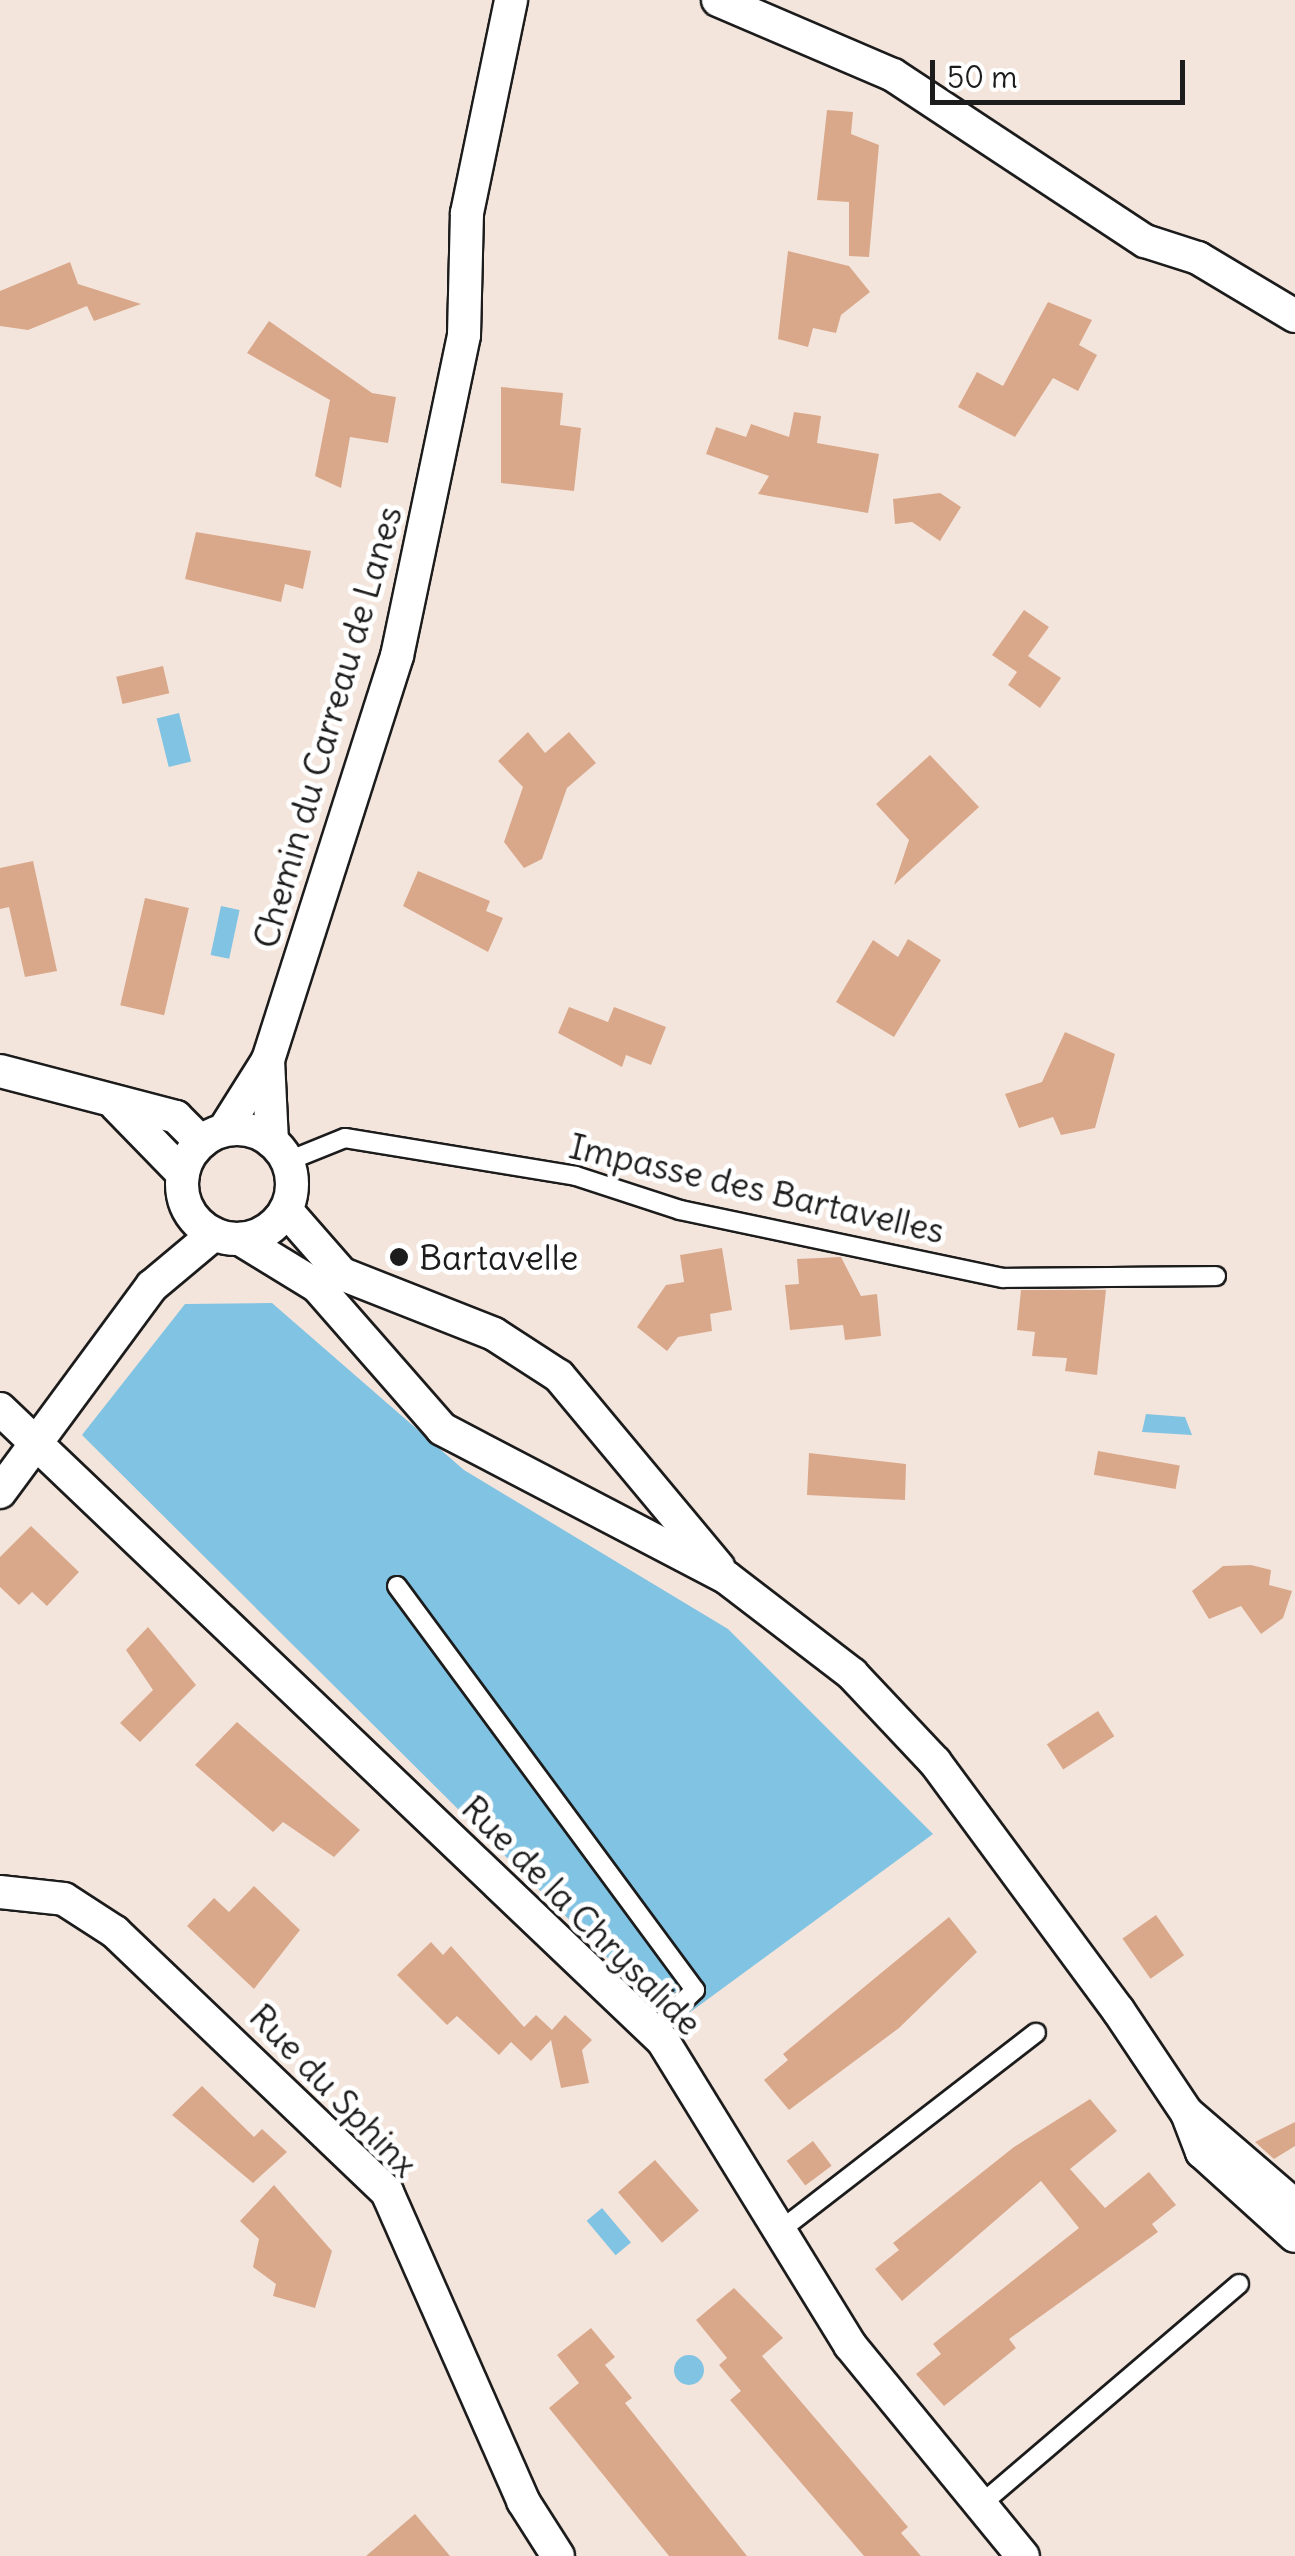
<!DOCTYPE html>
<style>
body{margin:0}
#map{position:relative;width:1295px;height:2556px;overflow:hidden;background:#f4e5dc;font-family:Delius,sans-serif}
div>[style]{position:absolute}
.water>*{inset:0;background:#81c3e2;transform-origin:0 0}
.round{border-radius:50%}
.building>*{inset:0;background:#d9a88b;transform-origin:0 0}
.roads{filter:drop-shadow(2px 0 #1c1c1c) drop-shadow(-2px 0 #1c1c1c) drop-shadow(0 2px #1c1c1c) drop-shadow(0 -2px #1c1c1c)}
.service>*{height:18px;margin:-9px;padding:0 9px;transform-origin:9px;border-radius:9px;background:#fff}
.minor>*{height:32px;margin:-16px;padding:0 16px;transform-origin:16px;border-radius:16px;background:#fff}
.minor>.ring{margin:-16px;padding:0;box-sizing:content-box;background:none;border:32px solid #fff;border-radius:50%}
.dots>*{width:28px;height:28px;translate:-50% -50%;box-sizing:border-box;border:5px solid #fff;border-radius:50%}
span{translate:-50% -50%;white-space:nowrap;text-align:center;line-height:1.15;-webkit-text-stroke:10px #fff;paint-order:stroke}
.street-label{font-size:35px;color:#1c1c1c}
.poi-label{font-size:35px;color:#1c1c1c}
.left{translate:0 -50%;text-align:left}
.scale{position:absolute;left:930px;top:60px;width:255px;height:45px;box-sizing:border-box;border:5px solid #1c1c1c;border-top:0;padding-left:12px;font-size:30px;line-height:35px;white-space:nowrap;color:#1c1c1c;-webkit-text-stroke:8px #fff;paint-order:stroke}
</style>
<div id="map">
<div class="water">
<div style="left:179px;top:713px;width:50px;height:23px;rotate:76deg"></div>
<div style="left:221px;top:906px;width:19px;height:50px;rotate:12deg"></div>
<div style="clip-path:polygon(272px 1303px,464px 1470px,728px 1629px,933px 1834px,674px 2024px,82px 1435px,185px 1304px)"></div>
<div style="clip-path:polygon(1146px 1414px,1185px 1417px,1192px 1435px,1142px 1432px)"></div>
<div style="left:602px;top:2208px;width:45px;height:20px;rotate:50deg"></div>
<div class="round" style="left:674px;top:2355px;width:30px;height:30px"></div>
</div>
<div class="building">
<div style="clip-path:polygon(827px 110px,853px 112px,851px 134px,879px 145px,869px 257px,849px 256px,849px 202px,817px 200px)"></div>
<div style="clip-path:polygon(788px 251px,849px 266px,870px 292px,841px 315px,836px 333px,813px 328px,808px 347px,778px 339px)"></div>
<div style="clip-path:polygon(70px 262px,78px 284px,141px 304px,94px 321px,87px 306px,28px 330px,0 326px,0 291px)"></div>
<div style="clip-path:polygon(1048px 302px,1092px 320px,1079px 345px,1097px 355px,1078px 391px,1053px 378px,1015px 437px,958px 407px,977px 372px,1003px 386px)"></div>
<div style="clip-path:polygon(269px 321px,372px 393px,396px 397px,388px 443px,350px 437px,341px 488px,315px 476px,330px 400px,247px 353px)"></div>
<div style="clip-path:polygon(501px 387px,563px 393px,560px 425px,581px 428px,574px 491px,501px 483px)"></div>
<div style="clip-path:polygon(794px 412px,821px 416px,817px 443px,879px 454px,868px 513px,758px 494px,769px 476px,706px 454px,716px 427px,746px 437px,751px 424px,789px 437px)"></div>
<div style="clip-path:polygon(940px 493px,961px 507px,940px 541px,912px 522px,895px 524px,893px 499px)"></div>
<div style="clip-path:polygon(196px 532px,311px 551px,303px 589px,285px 584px,281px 602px,185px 579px)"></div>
<div style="clip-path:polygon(1024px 610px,1049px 627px,1028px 656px,1061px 678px,1040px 708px,1008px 685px,1017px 672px,992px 655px)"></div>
<div style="left:163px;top:666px;width:28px;height:48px;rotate:77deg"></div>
<div style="clip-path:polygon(528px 732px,545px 753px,569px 732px,596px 763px,567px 788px,542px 859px,524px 868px,504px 842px,523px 787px,498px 761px)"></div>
<div style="clip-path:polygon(930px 755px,979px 807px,894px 885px,909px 840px,876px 804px)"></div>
<div style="clip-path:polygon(33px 861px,57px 971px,25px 977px,9px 907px,0 909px,0 868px)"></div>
<div style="clip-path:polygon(418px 871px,490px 901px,486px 911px,503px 918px,488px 952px,403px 906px)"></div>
<div style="left:145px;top:898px;width:45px;height:110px;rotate:13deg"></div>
<div style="clip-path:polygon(908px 939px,941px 960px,894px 1037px,836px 1002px,873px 940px,898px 957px)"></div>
<div style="clip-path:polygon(569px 1007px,608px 1022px,614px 1007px,666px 1027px,651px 1065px,626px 1055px,622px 1067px,558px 1033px)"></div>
<div style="clip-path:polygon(1065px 1032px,1115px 1054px,1095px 1128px,1061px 1135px,1053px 1117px,1019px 1128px,1005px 1094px,1042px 1082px)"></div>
<div style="clip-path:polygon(722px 1248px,732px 1310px,710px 1314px,712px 1331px,678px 1337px,667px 1351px,637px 1327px,666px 1285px,684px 1282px,680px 1255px)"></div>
<div style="clip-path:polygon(841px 1257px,861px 1296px,877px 1294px,881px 1336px,845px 1340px,843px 1325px,790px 1330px,785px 1285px,799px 1284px,797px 1259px)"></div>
<div style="clip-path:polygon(1021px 1290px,1106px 1290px,1097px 1375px,1065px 1371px,1067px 1358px,1032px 1356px,1035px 1332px,1017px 1330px)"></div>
<div style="left:1098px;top:1451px;width:83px;height:24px;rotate:10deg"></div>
<div style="clip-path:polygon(809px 1453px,906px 1464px,905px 1500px,807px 1495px)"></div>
<div style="clip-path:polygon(31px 1526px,79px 1572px,47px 1606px,32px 1592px,19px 1605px,0 1587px,0 1557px)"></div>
<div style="clip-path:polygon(1251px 1565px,1271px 1570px,1269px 1585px,1292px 1591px,1283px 1618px,1261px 1634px,1241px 1606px,1209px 1619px,1192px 1591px,1223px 1566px)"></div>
<div style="clip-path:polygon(148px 1627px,196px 1685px,140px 1742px,120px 1723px,153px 1690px,126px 1650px)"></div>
<div style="left:1098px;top:1711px;width:30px;height:61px;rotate:57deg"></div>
<div style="clip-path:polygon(237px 1722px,360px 1830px,334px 1857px,283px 1822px,273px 1832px,195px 1765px)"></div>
<div style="clip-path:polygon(254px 1886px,300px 1930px,254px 1989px,187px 1926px,214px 1898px,229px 1912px)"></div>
<div style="left:1156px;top:1915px;width:49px;height:41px;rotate:55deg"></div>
<div style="clip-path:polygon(949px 1917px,977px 1952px,899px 2028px,789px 2110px,764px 2080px,788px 2060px,783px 2054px)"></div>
<div style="clip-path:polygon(431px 1942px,443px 1955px,451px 1946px,524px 2027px,536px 2015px,552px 2030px,565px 2015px,592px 2040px,582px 2050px,589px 2083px,561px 2088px,551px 2040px,531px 2061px,511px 2042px,499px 2055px,457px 2016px,447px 2025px,397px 1975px)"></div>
<div style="clip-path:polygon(202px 2086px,254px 2137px,262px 2129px,287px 2152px,253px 2183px,172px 2115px)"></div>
<div style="clip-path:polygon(1090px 2099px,1117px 2131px,1070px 2169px,1105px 2208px,1149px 2172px,1176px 2205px,1152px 2224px,1158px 2232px,1009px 2339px,1016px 2348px,944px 2406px,916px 2374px,941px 2354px,933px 2344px,1079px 2228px,1041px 2181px,902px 2301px,875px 2269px,899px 2250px,893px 2243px,1014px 2147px)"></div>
<div style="clip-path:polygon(1295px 2122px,1295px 2146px,1274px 2159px,1255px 2142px)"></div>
<div style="left:813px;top:2141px;width:31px;height:33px;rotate:53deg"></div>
<div style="left:655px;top:2160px;width:67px;height:49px;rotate:49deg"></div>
<div style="clip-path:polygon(274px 2185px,332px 2251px,315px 2308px,273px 2296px,276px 2284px,253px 2267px,259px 2239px,240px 2221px)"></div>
<div style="clip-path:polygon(734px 2288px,783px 2338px,762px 2356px,908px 2527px,901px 2533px,921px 2556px,864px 2556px,730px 2400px,741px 2391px,719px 2365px,727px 2358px,696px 2320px)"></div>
<div style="clip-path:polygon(591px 2328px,615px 2357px,605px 2365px,632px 2398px,625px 2403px,747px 2556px,669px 2556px,549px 2408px,579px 2383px,557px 2355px)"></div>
<div style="clip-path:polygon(415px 2514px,450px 2556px,366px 2556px)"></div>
</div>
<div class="roads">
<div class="service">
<div style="left:288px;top:1161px;width:61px;rotate:-22deg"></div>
<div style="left:345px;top:1138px;width:234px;rotate:9.3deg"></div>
<div style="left:576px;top:1176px;width:109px;rotate:18.1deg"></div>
<div style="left:680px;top:1210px;width:330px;rotate:11.9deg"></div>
<div style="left:1003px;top:1278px;width:213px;rotate:-0.5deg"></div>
<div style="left:397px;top:1586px;width:502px;rotate:53.59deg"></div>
<div style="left:695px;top:1990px;width:59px;rotate:136.4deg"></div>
<div style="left:782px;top:2229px;width:321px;rotate:-37.7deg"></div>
<div style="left:979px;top:2506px;width:342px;rotate:-40.5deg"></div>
</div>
<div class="minor">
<div style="left:718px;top:0;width:190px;rotate:23.2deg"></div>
<div style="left:893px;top:75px;width:302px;rotate:33.4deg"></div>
<div style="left:1145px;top:241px;width:56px;rotate:17.8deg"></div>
<div style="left:1198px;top:258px;width:113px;rotate:30.9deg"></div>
<div style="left:268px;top:1060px;width:81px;rotate:87.2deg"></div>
<div style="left:0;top:1071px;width:182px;rotate:14.6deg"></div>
<div style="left:176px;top:1117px;width:35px;rotate:45deg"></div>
<div style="left:116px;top:1105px;width:96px;rotate:45.8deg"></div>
<div class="ring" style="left:182px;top:1129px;width:78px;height:78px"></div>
<div style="left:224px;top:1130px;width:83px;rotate:-57.8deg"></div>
<div style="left:268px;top:1060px;width:424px;rotate:-72.3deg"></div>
<div style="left:397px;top:656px;width:328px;rotate:-78.2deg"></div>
<div style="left:464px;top:335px;width:122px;rotate:-88.6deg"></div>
<div style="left:467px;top:213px;width:217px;rotate:-78.3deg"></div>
<div style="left:286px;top:1210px;width:85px;rotate:48.8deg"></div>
<div style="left:342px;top:1274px;width:163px;rotate:21.5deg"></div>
<div style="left:494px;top:1334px;width:77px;rotate:32.9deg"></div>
<div style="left:559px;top:1376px;width:249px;rotate:50.2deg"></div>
<div style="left:240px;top:1239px;width:90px;rotate:31.4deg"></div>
<div style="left:317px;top:1286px;width:190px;rotate:48.8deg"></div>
<div style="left:442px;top:1429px;width:322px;rotate:27.6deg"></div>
<div style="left:727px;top:1578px;width:158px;rotate:37.5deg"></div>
<div style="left:852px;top:1674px;width:121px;rotate:46.7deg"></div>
<div style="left:935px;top:1762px;width:308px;rotate:53.6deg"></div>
<div style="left:1118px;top:2010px;width:124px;rotate:56.2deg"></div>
<div style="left:1187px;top:2113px;width:42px;rotate:69deg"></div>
<div style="left:1202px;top:2152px;width:125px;rotate:42.1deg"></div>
<div style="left:0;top:1409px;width:916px;rotate:43.63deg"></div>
<div style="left:663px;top:2041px;width:357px;rotate:58.4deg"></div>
<div style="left:850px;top:2345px;width:273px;rotate:50.7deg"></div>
<div style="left:0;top:1492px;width:256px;rotate:-53.6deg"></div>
<div style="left:152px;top:1286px;width:81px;rotate:-40deg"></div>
<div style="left:0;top:1892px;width:64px;rotate:6.2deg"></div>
<div style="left:64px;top:1899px;width:61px;rotate:32.9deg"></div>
<div style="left:115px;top:1932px;width:376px;rotate:43.7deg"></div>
<div style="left:387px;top:2192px;width:338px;rotate:66.2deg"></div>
<div style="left:523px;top:2501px;width:65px;rotate:57.5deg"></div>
<div style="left:1187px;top:2113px;width:143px;rotate:40.7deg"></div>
</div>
</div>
<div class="dots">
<div style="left:399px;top:1257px;background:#1c1c1c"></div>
</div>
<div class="street-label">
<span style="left:327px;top:727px;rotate:-74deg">Chemin du Carreau de Lanes</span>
<span style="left:757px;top:1188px;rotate:13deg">Impasse des Bartavelles</span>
<span style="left:582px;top:1915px;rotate:45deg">Rue de la Chrysalide</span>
<span style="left:334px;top:2090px;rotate:46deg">Rue du Sphinx</span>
</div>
<div class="poi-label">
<span class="left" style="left:419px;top:1257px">Bartavelle</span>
</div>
<div class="scale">50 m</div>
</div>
